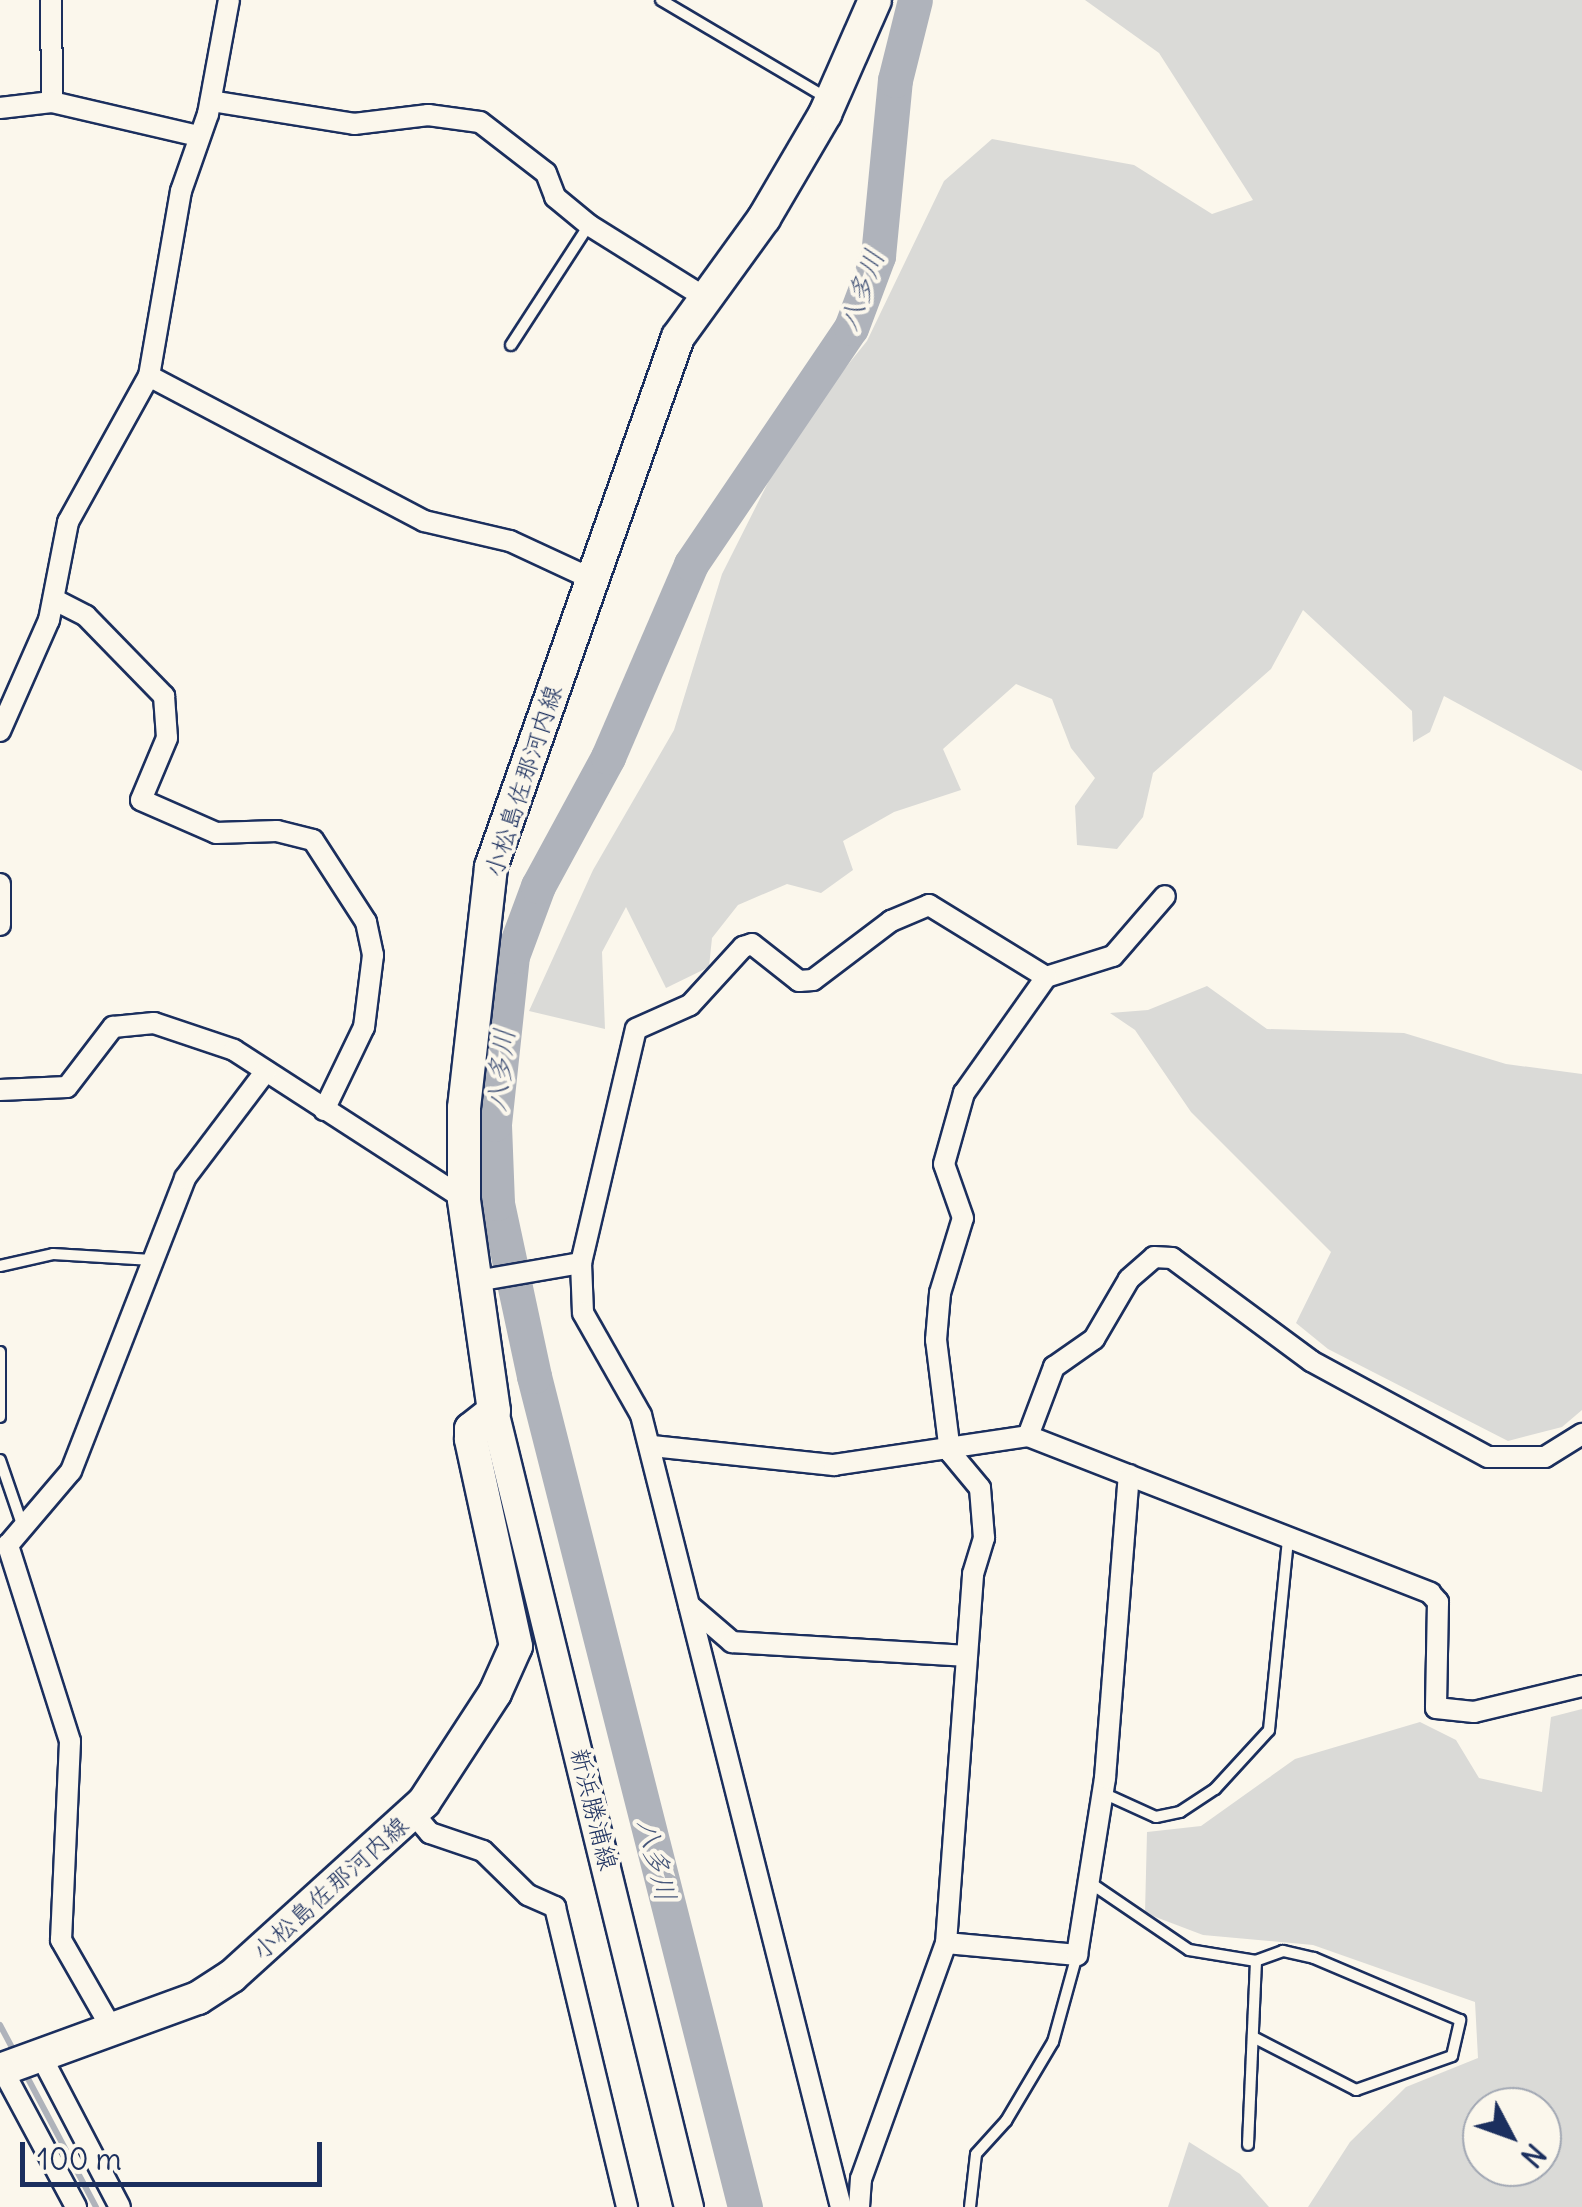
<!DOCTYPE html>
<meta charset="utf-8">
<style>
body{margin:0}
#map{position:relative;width:1582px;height:2207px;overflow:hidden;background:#fbf7ec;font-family:Delius,"Klee One",sans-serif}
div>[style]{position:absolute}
.green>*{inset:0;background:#dadad7}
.stream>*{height:6px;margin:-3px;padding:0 3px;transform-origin:3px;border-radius:3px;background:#afb3bb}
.river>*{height:35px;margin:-17.5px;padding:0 17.5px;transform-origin:17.5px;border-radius:17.5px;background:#afb3bb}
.roads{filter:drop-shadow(2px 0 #1b2f5e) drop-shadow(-2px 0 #1b2f5e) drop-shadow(0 2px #1b2f5e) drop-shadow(0 -2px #1b2f5e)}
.lane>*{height:10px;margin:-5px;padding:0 5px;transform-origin:5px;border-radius:5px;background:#fbf7ec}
.street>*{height:20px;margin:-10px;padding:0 10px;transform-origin:10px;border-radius:10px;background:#fbf7ec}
.secondary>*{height:28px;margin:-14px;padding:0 14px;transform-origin:14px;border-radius:14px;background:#fbf7ec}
.primary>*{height:32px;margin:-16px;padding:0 16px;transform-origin:16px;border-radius:16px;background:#fbf7ec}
span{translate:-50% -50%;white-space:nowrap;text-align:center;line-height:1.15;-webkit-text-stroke:8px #fbf7ec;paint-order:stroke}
.street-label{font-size:25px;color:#1b2f5e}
.water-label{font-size:28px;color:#47577a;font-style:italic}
.north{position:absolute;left:1462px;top:2087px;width:100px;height:100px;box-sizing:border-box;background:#fbf7ec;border:2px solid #a1a7b3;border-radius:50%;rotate:131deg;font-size:28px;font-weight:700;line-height:40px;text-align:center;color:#1b2f5e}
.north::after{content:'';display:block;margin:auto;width:35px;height:45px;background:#1b2f5e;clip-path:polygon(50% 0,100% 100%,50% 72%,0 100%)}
.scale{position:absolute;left:20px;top:2142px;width:302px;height:45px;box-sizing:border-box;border:5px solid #1b2f5e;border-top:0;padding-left:12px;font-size:30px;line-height:35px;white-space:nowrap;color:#1b2f5e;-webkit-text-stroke:8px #fbf7ec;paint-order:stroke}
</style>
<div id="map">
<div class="green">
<div style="clip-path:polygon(1085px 0,1582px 0,1582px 771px,1444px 696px,1430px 732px,1413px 742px,1412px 711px,1303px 610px,1271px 669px,1153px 773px,1143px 817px,1117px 849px,1077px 845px,1075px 806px,1095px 778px,1071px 748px,1052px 699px,1016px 684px,943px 749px,961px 790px,894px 812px,843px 841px,853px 870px,821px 893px,787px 884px,738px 905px,712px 938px,709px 967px,666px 988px,626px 907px,602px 952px,605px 1029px,529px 1011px,593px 870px,674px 730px,722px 574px,793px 433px,867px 341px,944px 181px,992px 139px,1134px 165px,1212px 214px,1253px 200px,1159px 53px)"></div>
<div style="clip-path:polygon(1207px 986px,1267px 1029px,1404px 1033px,1506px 1064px,1582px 1074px,1582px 1410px,1562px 1427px,1508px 1441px,1328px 1349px,1296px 1323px,1331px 1252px,1191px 1112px,1135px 1030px,1110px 1013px,1148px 1010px)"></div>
<div style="clip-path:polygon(evenodd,1582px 1709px,1582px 2207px,1308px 2207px,1350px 2142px,1406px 2087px,1478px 2058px,1475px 2002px,1313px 1945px,1203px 1935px,1145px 1913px,1147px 1832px,1201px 1826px,1295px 1759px,1420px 1722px,1456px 1740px,1479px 1778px,1542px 1792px,1551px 1717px,1582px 1709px,1482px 2107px,1542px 2107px,1542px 2167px,1482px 2167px,1482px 2107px)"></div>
<div style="clip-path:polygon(1189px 2142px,1240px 2174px,1269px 2207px,1168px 2207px)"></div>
</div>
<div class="stream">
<div style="left:0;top:2025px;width:34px;rotate:62deg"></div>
<div style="left:24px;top:2071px;width:154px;rotate:62.1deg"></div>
</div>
<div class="river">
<div style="left:745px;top:2207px;width:857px;rotate:-104.25deg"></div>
<div style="left:534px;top:1376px;width:177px;rotate:-102.1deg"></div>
<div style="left:497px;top:1203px;width:79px;rotate:-92.2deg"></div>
<div style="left:494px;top:1124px;width:169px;rotate:-83.9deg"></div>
<div style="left:512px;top:956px;width:75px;rotate:-69.6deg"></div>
<div style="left:538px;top:886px;width:147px;rotate:-61.5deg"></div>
<div style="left:608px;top:757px;width:210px;rotate:-66.7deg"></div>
<div style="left:691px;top:564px;width:285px;rotate:-55.9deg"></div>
<div style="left:851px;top:328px;width:77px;rotate:-69.4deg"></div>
<div style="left:878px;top:256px;width:177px;rotate:-84.5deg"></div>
<div style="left:895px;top:80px;width:82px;rotate:-76deg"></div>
</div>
<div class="roads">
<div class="lane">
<div style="left:661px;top:0;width:193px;rotate:30.6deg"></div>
<div style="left:511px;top:345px;width:143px;rotate:-57deg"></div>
<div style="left:0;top:1266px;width:54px;rotate:-12.8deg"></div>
<div style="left:53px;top:1254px;width:99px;rotate:3.5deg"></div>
<div style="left:0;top:1352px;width:65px;rotate:90deg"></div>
<div style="left:0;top:1460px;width:71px;rotate:71.1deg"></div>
<div style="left:1103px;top:1793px;width:58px;rotate:24.4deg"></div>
<div style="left:1156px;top:1817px;width:25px;rotate:-12deg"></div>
<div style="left:1180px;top:1812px;width:42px;rotate:-33.3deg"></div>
<div style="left:1215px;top:1789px;width:80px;rotate:-47.5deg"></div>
<div style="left:1269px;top:1730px;width:193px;rotate:-84.3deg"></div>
<div style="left:1092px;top:1884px;width:117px;rotate:34.2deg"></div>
<div style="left:1189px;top:1950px;width:68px;rotate:9.3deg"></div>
<div style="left:1256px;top:1961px;width:184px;rotate:92.5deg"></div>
<div style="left:1255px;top:2038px;width:114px;rotate:27.2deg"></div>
<div style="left:1356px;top:2090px;width:102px;rotate:-19.5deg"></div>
<div style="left:1452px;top:2056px;width:37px;rotate:-77deg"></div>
<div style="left:1460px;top:2020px;width:159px;rotate:-157deg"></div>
<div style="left:1314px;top:1958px;width:32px;rotate:-167deg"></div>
<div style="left:1283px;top:1951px;width:29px;rotate:160deg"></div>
<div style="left:970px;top:2207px;width:53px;rotate:-83.5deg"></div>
<div style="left:976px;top:2154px;width:45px;rotate:-47.7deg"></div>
<div style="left:1006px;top:2121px;width:92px;rotate:-59.3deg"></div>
<div style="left:1053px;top:2042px;width:90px;rotate:-74.6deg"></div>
</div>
<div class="street">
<div style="left:51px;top:0;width:102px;rotate:89.4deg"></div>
<div style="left:211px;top:101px;width:145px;rotate:9.1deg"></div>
<div style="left:354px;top:124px;width:75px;rotate:-6.9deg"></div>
<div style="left:428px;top:115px;width:52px;rotate:7.7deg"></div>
<div style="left:480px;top:122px;width:83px;rotate:37.7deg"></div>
<div style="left:546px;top:173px;width:26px;rotate:69deg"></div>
<div style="left:555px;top:197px;width:44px;rotate:39.5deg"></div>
<div style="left:589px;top:225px;width:138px;rotate:32deg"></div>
<div style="left:0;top:108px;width:52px;rotate:-6.6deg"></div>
<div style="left:52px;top:102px;width:150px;rotate:13.1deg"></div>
<div style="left:149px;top:376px;width:311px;rotate:27.8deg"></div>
<div style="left:424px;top:521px;width:88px;rotate:13.1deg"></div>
<div style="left:510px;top:541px;width:90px;rotate:24.9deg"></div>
<div style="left:55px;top:600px;width:35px;rotate:27deg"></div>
<div style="left:86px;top:616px;width:112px;rotate:45.7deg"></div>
<div style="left:164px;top:696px;width:42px;rotate:85.9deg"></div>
<div style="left:167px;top:738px;width:67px;rotate:112.8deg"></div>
<div style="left:141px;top:800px;width:82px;rotate:23.7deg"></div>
<div style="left:216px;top:833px;width:61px;rotate:-1.9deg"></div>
<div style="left:277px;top:831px;width:37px;rotate:14deg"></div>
<div style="left:313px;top:840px;width:98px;rotate:57.1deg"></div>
<div style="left:366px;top:922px;width:34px;rotate:78deg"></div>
<div style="left:373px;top:955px;width:73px;rotate:97.1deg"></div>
<div style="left:364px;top:1027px;width:92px;rotate:115.7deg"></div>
<div style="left:0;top:731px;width:121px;rotate:-66.2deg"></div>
<div style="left:49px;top:620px;width:100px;rotate:-79deg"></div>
<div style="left:68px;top:522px;width:167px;rotate:-61deg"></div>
<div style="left:149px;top:376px;width:188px;rotate:-80.2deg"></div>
<div style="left:181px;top:191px;width:82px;rotate:-70.7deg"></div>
<div style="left:208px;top:114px;width:116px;rotate:-79.6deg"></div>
<div style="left:0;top:884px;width:41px;rotate:90deg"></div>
<div style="left:0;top:1090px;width:67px;rotate:-2.6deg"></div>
<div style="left:67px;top:1087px;width:76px;rotate:-52.5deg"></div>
<div style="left:113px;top:1027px;width:41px;rotate:-5.6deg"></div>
<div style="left:154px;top:1023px;width:84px;rotate:18.6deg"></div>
<div style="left:234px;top:1050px;width:274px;rotate:32.9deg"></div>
<div style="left:581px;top:1263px;width:240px;rotate:-76.8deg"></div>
<div style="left:636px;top:1029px;width:59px;rotate:-24deg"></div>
<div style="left:690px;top:1005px;width:79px;rotate:-47.6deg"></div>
<div style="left:743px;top:947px;width:9px;rotate:-18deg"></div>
<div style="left:752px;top:944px;width:60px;rotate:38.2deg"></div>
<div style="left:799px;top:981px;width:14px;rotate:-4deg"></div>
<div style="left:813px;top:980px;width:98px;rotate:-37.1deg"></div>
<div style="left:891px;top:921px;width:41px;rotate:-22.8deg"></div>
<div style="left:929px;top:905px;width:137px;rotate:31.6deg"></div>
<div style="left:1046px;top:977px;width:70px;rotate:-17.4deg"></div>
<div style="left:1113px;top:956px;width:79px;rotate:-49.1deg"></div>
<div style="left:471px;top:1282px;width:112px;rotate:-9.8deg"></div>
<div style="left:581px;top:1263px;width:50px;rotate:87.7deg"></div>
<div style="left:583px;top:1313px;width:117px;rotate:60.4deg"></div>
<div style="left:641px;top:1415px;width:817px;rotate:75.83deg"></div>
<div style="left:1028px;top:1436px;width:432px;rotate:21.3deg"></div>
<div style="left:1430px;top:1593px;width:12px;rotate:48deg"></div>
<div style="left:1438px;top:1602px;width:106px;rotate:91.1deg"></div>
<div style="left:1436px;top:1708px;width:38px;rotate:6deg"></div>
<div style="left:1474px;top:1712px;width:111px;rotate:-13.5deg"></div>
<div style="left:652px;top:1446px;width:183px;rotate:6deg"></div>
<div style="left:834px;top:1465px;width:196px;rotate:-8.5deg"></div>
<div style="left:1028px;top:1436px;width:74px;rotate:-69.4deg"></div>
<div style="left:1054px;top:1367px;width:49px;rotate:-35deg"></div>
<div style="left:1094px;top:1339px;width:69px;rotate:-59.7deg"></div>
<div style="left:1129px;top:1279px;width:33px;rotate:-41deg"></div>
<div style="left:1154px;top:1257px;width:18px;rotate:3deg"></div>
<div style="left:1172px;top:1258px;width:173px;rotate:36.5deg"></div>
<div style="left:1311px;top:1361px;width:201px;rotate:28.5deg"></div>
<div style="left:1488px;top:1457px;width:57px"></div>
<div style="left:1545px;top:1457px;width:44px;rotate:-31.9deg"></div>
<div style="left:689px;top:1605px;width:57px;rotate:40.7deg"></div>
<div style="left:732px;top:1642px;width:235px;rotate:3.4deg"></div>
<div style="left:413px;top:1813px;width:26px;rotate:50deg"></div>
<div style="left:430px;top:1833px;width:56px;rotate:18.8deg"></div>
<div style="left:483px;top:1851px;width:63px;rotate:44.4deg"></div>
<div style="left:528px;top:1895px;width:30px;rotate:24deg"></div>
<div style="left:555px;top:1907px;width:309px;rotate:76.5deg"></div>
<div style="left:946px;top:1943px;width:132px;rotate:5.2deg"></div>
<div style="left:1077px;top:1955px;width:179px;rotate:-81deg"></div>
<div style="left:1105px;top:1778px;width:304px;rotate:-85.5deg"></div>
<div style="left:112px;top:2029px;width:103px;rotate:-119.8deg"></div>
<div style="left:61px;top:1940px;width:199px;rotate:-87.4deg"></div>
<div style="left:70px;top:1741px;width:206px;rotate:-107.6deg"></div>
<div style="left:8px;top:1545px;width:97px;rotate:-49.6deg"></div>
<div style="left:71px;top:1471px;width:314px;rotate:-68.7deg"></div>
<div style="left:185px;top:1178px;width:134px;rotate:-52.9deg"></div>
<div style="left:41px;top:2056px;width:170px;rotate:62.4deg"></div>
<div style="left:0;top:2065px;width:161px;rotate:61.8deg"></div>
<div style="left:859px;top:2207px;width:28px;rotate:-86deg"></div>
<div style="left:861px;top:2179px;width:251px;rotate:-70.2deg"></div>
<div style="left:946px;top:1943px;width:370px;rotate:-85.8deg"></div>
<div style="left:973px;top:1574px;width:38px;rotate:-73deg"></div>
<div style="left:984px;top:1538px;width:50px;rotate:-94.6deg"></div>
<div style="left:980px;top:1488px;width:47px;rotate:-129.8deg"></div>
<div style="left:950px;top:1452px;width:113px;rotate:-97.1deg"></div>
<div style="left:936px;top:1340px;width:47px;rotate:-85.1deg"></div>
<div style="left:940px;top:1293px;width:78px;rotate:-73deg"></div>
<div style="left:963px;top:1218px;width:57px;rotate:-109.4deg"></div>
<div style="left:944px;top:1164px;width:74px;rotate:-74.3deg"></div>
<div style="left:964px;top:1093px;width:142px;rotate:-54.7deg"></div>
</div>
<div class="secondary">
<div style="left:494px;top:1411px;width:820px;rotate:76.24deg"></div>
</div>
<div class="primary">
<div style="left:0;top:2070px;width:211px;rotate:-20deg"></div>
<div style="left:198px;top:1998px;width:40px;rotate:-32.9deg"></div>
<div style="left:232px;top:1976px;width:259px;rotate:-42.2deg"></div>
<div style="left:424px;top:1802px;width:130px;rotate:-56.9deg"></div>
<div style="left:495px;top:1693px;width:51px;rotate:-65.9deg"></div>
<div style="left:516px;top:1646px;width:212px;rotate:-102.3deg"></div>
<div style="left:471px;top:1439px;width:10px;rotate:-90deg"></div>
<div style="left:471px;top:1429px;width:29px;rotate:-38deg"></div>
<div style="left:494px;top:1411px;width:214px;rotate:-98.1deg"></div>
<div style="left:464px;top:1199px;width:91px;rotate:-90deg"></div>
<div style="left:464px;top:1108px;width:243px;rotate:-83.6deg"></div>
<div style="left:491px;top:867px;width:562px;rotate:-70.57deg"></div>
<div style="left:678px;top:337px;width:147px;rotate:-54.1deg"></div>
<div style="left:764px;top:218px;width:121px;rotate:-59.6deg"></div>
<div style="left:825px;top:114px;width:124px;rotate:-66.3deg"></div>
</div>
</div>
<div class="street-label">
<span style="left:523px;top:781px;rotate:-72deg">小松島佐那河内線</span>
<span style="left:594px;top:1809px;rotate:76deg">新浜勝浦線</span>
<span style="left:330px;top:1888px;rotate:-42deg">小松島佐那河内線</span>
</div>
<div class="water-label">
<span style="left:861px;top:290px;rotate:-70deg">八多川</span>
<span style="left:500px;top:1070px;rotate:-84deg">八多川</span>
<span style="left:657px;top:1860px;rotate:76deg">八多川</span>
</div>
<div class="north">N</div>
<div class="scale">100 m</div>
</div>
